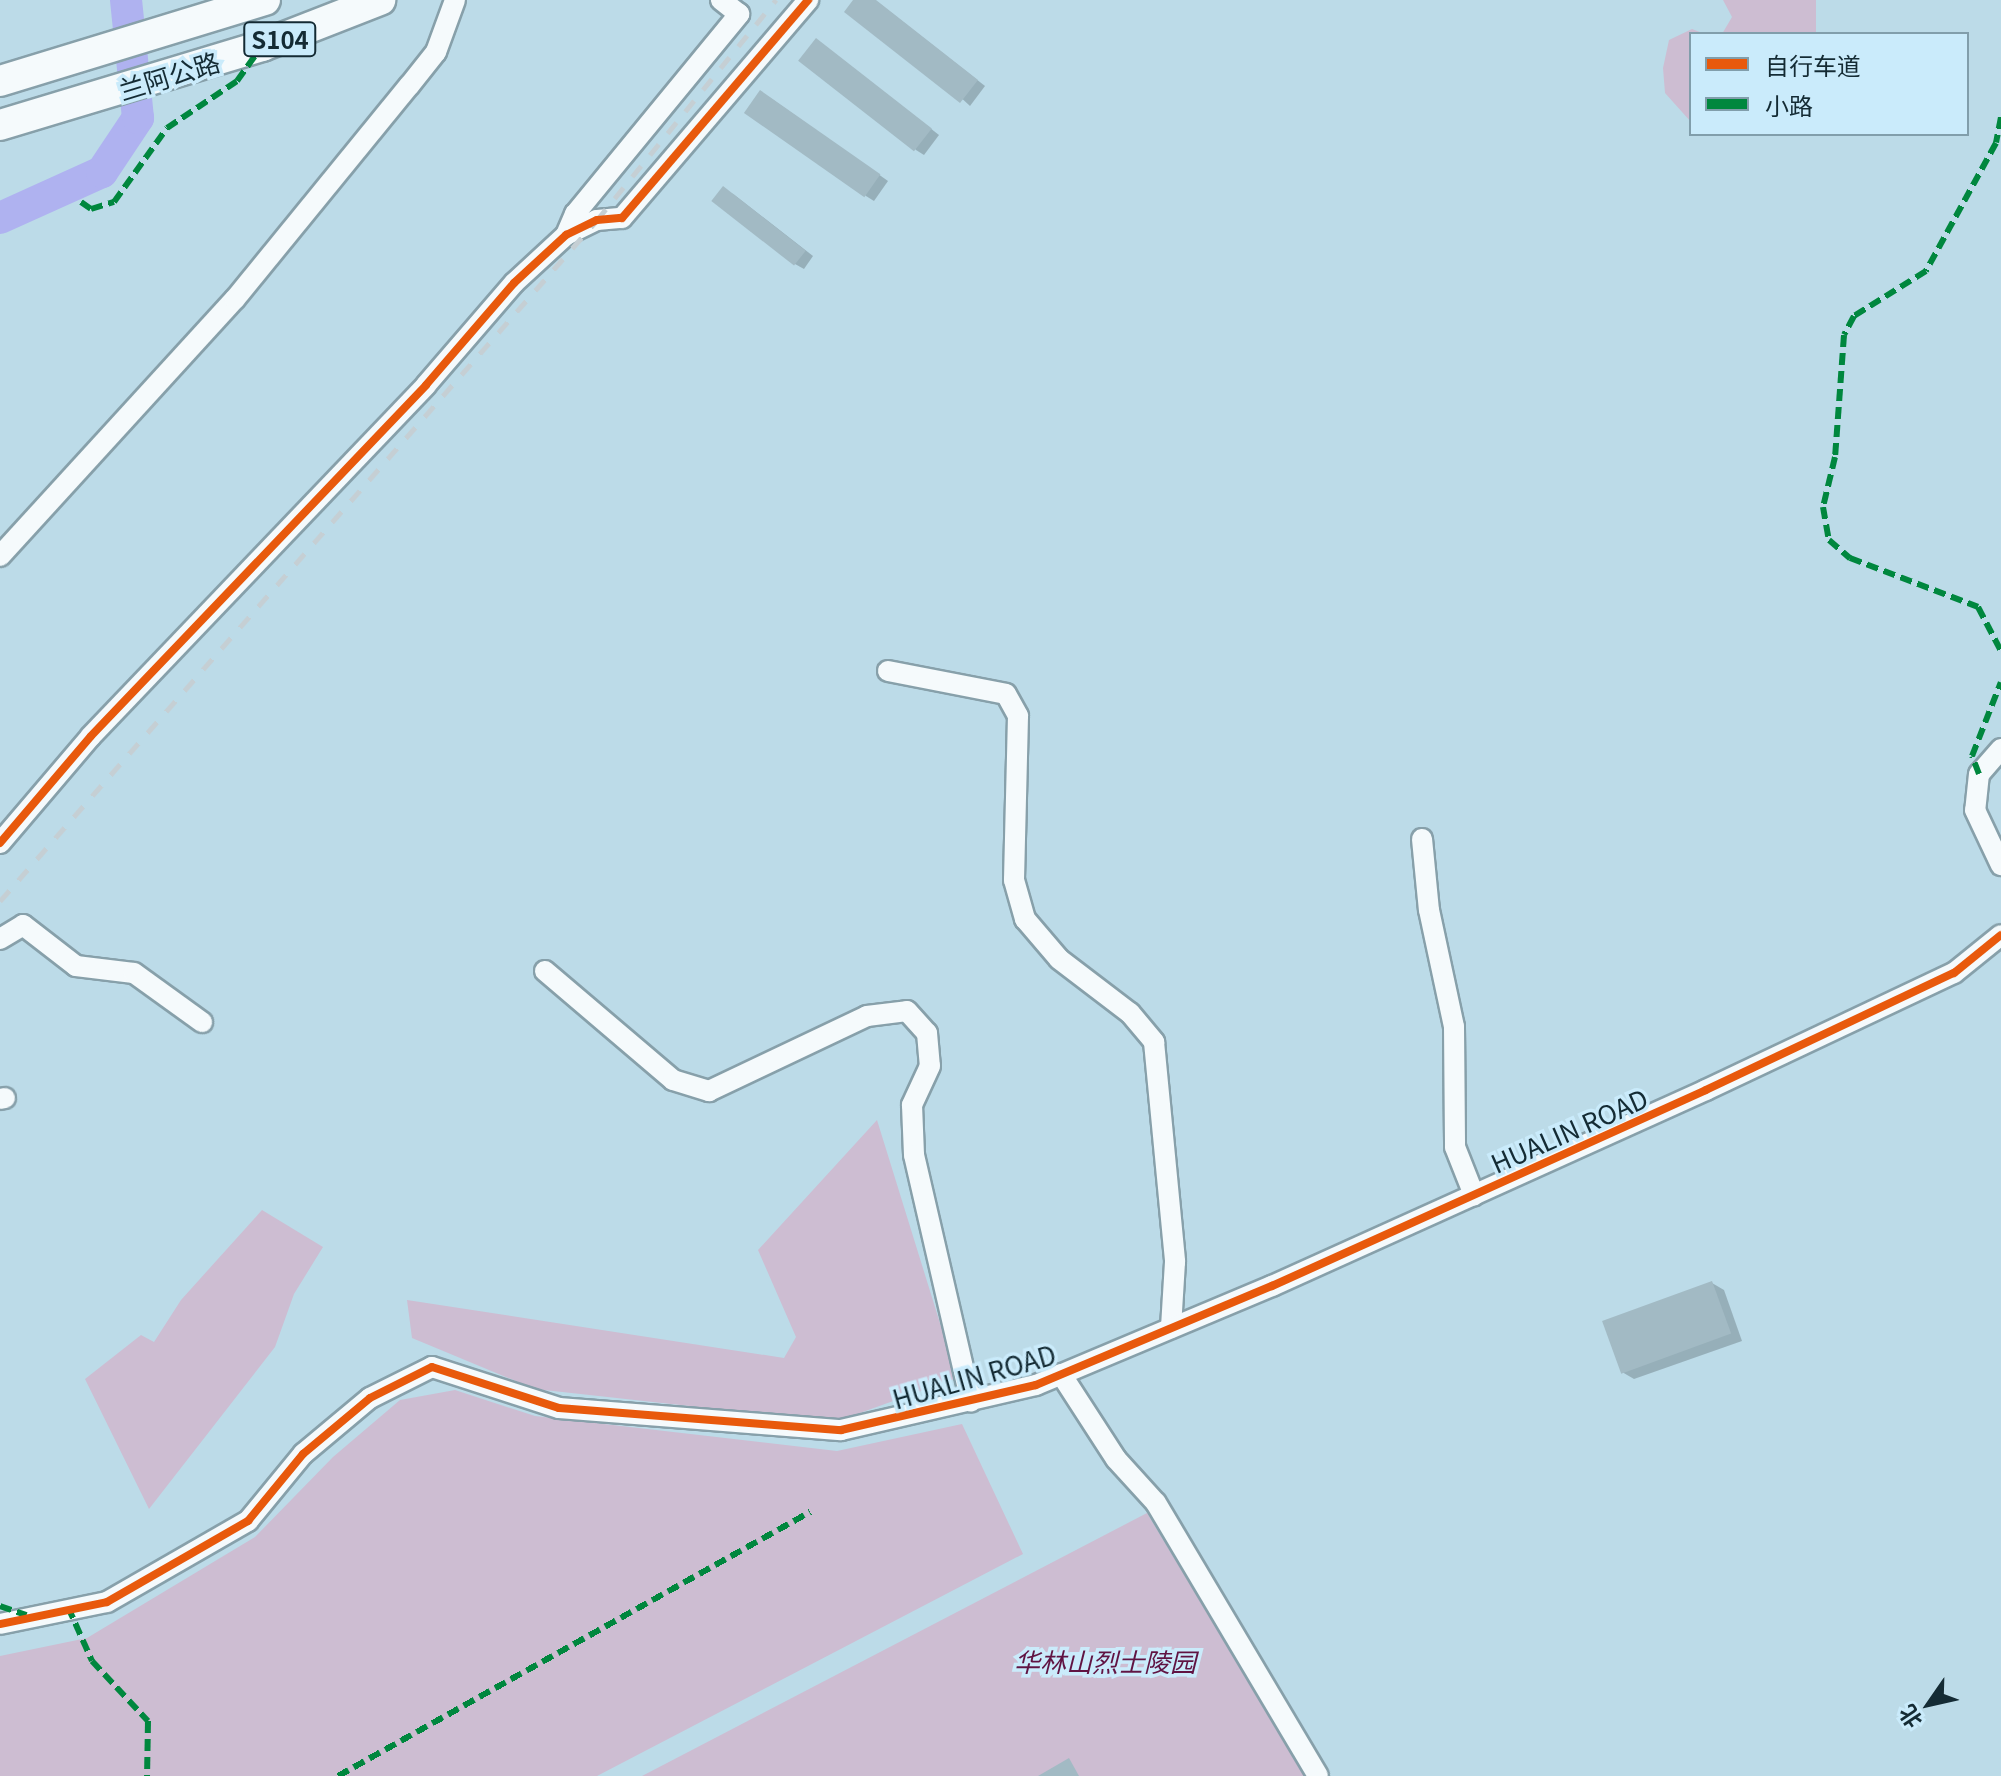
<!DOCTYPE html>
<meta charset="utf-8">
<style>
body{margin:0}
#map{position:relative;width:2001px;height:1776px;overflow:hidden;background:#bcdbe8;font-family:Georgia,"Noto Sans SC",serif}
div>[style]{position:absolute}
.green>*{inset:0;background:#cdbdd2}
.shadow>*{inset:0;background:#0003}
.river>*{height:32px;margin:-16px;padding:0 16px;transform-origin:16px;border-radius:16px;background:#afb2f0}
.building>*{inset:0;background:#a2bac4;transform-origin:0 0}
.roads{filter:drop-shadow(2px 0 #87a0aa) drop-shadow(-2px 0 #87a0aa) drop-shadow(0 2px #87a0aa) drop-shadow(0 -2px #87a0aa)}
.minor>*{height:20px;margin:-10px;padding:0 10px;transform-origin:10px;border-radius:10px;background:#f5fafc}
.highway>*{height:30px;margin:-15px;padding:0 15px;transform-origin:15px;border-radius:15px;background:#f5fafc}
.rail>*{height:5px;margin-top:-2.5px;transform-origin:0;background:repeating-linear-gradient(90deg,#c5cfd4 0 14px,transparent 0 28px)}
.quiet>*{height:6px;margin-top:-3px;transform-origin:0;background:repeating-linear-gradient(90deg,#00873e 0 12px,transparent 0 18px)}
.cycleway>*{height:8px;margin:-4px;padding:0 4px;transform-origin:4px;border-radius:4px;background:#e8590c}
span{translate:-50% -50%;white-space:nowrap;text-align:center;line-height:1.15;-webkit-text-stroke:7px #caebfb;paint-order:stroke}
.shield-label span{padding:2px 6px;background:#caebfb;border:2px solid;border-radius:6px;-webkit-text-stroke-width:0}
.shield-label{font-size:24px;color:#142b34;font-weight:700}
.street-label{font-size:26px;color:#142b34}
.park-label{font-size:26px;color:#601443;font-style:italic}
.legend{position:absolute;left:1689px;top:32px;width:280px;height:104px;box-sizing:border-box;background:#caebfb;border:2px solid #819eab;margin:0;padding:10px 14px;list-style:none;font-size:24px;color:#142b34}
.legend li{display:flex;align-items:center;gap:16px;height:40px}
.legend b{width:40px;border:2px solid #819eab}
.north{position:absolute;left:1889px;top:1664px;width:80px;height:80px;-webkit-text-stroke:6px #caebfb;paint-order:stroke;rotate:236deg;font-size:22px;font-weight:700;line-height:32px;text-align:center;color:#142b34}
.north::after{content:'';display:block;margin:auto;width:28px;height:36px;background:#142b34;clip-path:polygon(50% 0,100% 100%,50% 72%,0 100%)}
</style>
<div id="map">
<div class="green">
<div style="clip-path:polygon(1723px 0,1816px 0,1816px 34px,1722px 34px,1732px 17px)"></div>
<div style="clip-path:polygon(1692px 29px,1705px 34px,1691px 34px,1691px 122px,1665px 93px,1663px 68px,1669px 40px)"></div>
<div style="clip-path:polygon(877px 1120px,957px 1378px,835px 1422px,535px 1389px,412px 1338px,407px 1300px,784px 1358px,796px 1337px,758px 1250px)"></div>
<div style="clip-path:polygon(262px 1210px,323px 1247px,294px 1294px,275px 1347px,149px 1509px,85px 1379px,141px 1335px,154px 1342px,181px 1300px)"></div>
<div style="clip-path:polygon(455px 1390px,535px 1416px,837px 1451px,962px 1424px,1023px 1554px,597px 1776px,0 1776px,0 1656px,87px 1638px,255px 1537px,333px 1457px,400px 1400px)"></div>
<div style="clip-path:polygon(1147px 1513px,1306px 1776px,642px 1776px)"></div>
</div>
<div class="shadow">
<div style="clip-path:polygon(855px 0,875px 0,985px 86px,970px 106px)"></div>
<div style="clip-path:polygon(825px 46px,939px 135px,924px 155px,916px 150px)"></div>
<div style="clip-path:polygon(769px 97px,888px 181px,874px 201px,866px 196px)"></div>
<div style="clip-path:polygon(732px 193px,813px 256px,804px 269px,795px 264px)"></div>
<div style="clip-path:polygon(1712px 1283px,1724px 1290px,1742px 1341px,1634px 1379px,1622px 1372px)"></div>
</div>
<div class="river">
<div style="left:0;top:218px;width:112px;rotate:-24.3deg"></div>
<div style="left:102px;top:172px;width:65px;rotate:-56.3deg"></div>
<div style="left:138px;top:118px;width:119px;rotate:-95.8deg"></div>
</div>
<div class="building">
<div style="clip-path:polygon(853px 0,876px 0,978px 80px,960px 103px,844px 12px)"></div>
<div style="left:816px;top:38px;width:147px;height:29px;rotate:38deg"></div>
<div style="left:760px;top:90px;width:147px;height:28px;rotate:35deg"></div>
<div style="left:723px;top:186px;width:105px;height:19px;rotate:38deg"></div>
<div style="left:1712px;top:1281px;width:56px;height:117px;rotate:70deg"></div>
<div style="clip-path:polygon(1069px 1758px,1079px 1776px,1038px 1776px)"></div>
</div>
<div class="roads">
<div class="minor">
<div style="left:566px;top:235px;width:23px;rotate:-67deg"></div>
<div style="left:575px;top:214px;width:259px;rotate:-50.6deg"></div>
<div style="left:739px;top:14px;width:23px;rotate:-142deg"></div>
<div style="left:0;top:556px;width:348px;rotate:-47.6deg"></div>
<div style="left:235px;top:299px;width:275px;rotate:-50.8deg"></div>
<div style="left:409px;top:86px;width:43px;rotate:-51.5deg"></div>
<div style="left:436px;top:52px;width:55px;rotate:-69.9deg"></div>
<div style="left:888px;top:671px;width:120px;rotate:11deg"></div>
<div style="left:1006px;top:694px;width:25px;rotate:61deg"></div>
<div style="left:1018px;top:716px;width:164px;rotate:91.4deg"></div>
<div style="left:1014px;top:880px;width:41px;rotate:74.2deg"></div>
<div style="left:1025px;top:919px;width:52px;rotate:49.6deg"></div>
<div style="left:1059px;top:959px;width:89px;rotate:37.3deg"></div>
<div style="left:1130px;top:1013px;width:38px;rotate:50deg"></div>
<div style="left:1154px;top:1042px;width:221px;rotate:84.5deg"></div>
<div style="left:1175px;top:1262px;width:66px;rotate:93.5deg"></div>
<div style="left:2001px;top:749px;width:33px;rotate:131deg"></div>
<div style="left:1979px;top:774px;width:36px;rotate:96deg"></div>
<div style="left:1975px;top:810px;width:61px;rotate:64.7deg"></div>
<div style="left:1422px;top:839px;width:71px;rotate:84.4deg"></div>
<div style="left:1429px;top:910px;width:120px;rotate:77.9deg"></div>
<div style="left:1454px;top:1027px;width:120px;rotate:89.5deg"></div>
<div style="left:1455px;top:1147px;width:52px;rotate:68.4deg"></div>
<div style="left:0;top:843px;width:140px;rotate:-49.6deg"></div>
<div style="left:91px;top:736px;width:485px;rotate:-46.3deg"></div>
<div style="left:426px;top:385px;width:135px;rotate:-49.2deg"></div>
<div style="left:514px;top:283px;width:71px;rotate:-42.7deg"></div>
<div style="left:566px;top:235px;width:34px;rotate:-26deg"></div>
<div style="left:597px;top:220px;width:25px;rotate:-5deg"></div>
<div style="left:622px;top:218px;width:287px;rotate:-49.5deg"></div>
<div style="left:0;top:939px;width:27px;rotate:-31deg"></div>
<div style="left:23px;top:925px;width:67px;rotate:37.7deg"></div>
<div style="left:76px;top:966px;width:58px;rotate:6.9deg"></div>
<div style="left:134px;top:973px;width:84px;rotate:35.8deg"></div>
<div style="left:545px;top:971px;width:168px;rotate:40.4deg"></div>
<div style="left:673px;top:1080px;width:38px;rotate:17deg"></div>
<div style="left:709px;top:1091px;width:175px;rotate:-25.4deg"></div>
<div style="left:867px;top:1016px;width:40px;rotate:-7.1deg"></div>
<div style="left:907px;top:1011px;width:30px;rotate:48deg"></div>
<div style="left:927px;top:1033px;width:33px;rotate:85deg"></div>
<div style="left:930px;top:1066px;width:43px;rotate:114.8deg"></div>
<div style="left:912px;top:1105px;width:50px;rotate:87.7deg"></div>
<div style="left:914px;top:1155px;width:253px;rotate:77deg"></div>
<div style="left:0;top:1099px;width:5px;rotate:-11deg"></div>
<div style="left:1061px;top:1374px;width:101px;rotate:57.1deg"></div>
<div style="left:1116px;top:1459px;width:59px;rotate:47.7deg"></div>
<div style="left:1156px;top:1503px;width:317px;rotate:59.3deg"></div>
<div style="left:0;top:1624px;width:109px;rotate:-11.6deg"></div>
<div style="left:107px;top:1602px;width:163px;rotate:-29.9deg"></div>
<div style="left:248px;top:1521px;width:87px;rotate:-50.6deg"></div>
<div style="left:303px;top:1454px;width:87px;rotate:-39.9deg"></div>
<div style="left:370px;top:1398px;width:69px;rotate:-26.6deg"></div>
<div style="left:432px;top:1367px;width:133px;rotate:17.9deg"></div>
<div style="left:559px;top:1408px;width:283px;rotate:4.5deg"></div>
<div style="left:841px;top:1430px;width:200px;rotate:-13deg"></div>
<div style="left:1036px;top:1385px;width:256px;rotate:-22.8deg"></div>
<div style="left:1272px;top:1286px;width:476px;rotate:-24.3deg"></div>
<div style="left:1706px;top:1090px;width:274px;rotate:-25.3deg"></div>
<div style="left:1954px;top:973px;width:60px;rotate:-39deg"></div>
</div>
<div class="highway">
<div style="left:0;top:81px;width:277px;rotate:-17deg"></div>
<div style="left:0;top:125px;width:274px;rotate:-16.8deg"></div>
<div style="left:262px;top:46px;width:127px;rotate:-21.3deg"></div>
</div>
</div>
<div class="rail">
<div style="left:0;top:901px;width:906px;rotate:-48.76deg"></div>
<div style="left:597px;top:220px;width:284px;rotate:-50.9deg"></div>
</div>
<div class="quiet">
<div style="left:2001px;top:117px;width:26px;rotate:101deg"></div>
<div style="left:1996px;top:143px;width:146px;rotate:118.7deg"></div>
<div style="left:1926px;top:271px;width:85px;rotate:148deg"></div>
<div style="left:1854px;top:316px;width:21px;rotate:118deg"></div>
<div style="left:1844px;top:335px;width:122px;rotate:94.2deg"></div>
<div style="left:1835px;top:457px;width:51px;rotate:103.5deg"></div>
<div style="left:1823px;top:507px;width:34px;rotate:80deg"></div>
<div style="left:1829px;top:540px;width:28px;rotate:41deg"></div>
<div style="left:1850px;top:558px;width:137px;rotate:20.9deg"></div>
<div style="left:1978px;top:607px;width:50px;rotate:62.4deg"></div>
<div style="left:81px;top:202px;width:12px;rotate:35deg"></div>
<div style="left:91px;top:209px;width:24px;rotate:-17deg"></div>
<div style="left:114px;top:202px;width:91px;rotate:-54.4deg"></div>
<div style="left:167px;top:128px;width:84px;rotate:-33.9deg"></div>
<div style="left:237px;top:81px;width:43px;rotate:-54.5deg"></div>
<div style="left:1979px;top:774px;width:19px;rotate:-111deg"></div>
<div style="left:1972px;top:756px;width:79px;rotate:-68.6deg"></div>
<div style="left:0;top:1606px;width:28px;rotate:19deg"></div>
<div style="left:68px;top:1607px;width:59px;rotate:66deg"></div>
<div style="left:92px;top:1661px;width:82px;rotate:47deg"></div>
<div style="left:148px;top:1721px;width:55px;rotate:91deg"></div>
<div style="left:338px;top:1776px;width:541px;rotate:-29.22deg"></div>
</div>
<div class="cycleway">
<div style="left:0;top:843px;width:140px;rotate:-49.6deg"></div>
<div style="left:91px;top:736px;width:485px;rotate:-46.3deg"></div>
<div style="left:426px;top:385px;width:135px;rotate:-49.2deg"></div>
<div style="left:514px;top:283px;width:71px;rotate:-42.7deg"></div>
<div style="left:566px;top:235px;width:34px;rotate:-26deg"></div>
<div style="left:597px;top:220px;width:25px;rotate:-5deg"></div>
<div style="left:622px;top:218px;width:287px;rotate:-49.5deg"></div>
<div style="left:0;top:1624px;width:109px;rotate:-11.6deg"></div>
<div style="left:107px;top:1602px;width:163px;rotate:-29.9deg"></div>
<div style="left:248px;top:1521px;width:87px;rotate:-50.6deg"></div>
<div style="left:303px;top:1454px;width:87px;rotate:-39.9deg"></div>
<div style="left:370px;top:1398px;width:69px;rotate:-26.6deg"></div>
<div style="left:432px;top:1367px;width:133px;rotate:17.9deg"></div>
<div style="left:559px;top:1408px;width:283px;rotate:4.5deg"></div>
<div style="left:841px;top:1430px;width:200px;rotate:-13deg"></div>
<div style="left:1036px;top:1385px;width:256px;rotate:-22.8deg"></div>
<div style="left:1272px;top:1286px;width:476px;rotate:-24.3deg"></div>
<div style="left:1706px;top:1090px;width:274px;rotate:-25.3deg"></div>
<div style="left:1954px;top:973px;width:60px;rotate:-39deg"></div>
</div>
<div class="shield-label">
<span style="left:280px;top:39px">S104</span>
</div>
<div class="street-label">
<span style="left:169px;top:75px;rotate:-17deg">兰阿公路</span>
<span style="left:1569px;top:1130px;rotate:-24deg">HUALIN ROAD</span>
<span style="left:974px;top:1376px;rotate:-16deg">HUALIN ROAD</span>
</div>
<div class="park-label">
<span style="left:1105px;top:1661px">华林山烈士陵园</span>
</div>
<ul class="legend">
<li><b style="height:10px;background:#e8590c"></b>自行车道</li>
<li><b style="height:10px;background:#00873e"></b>小路</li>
</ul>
<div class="north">北</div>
</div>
